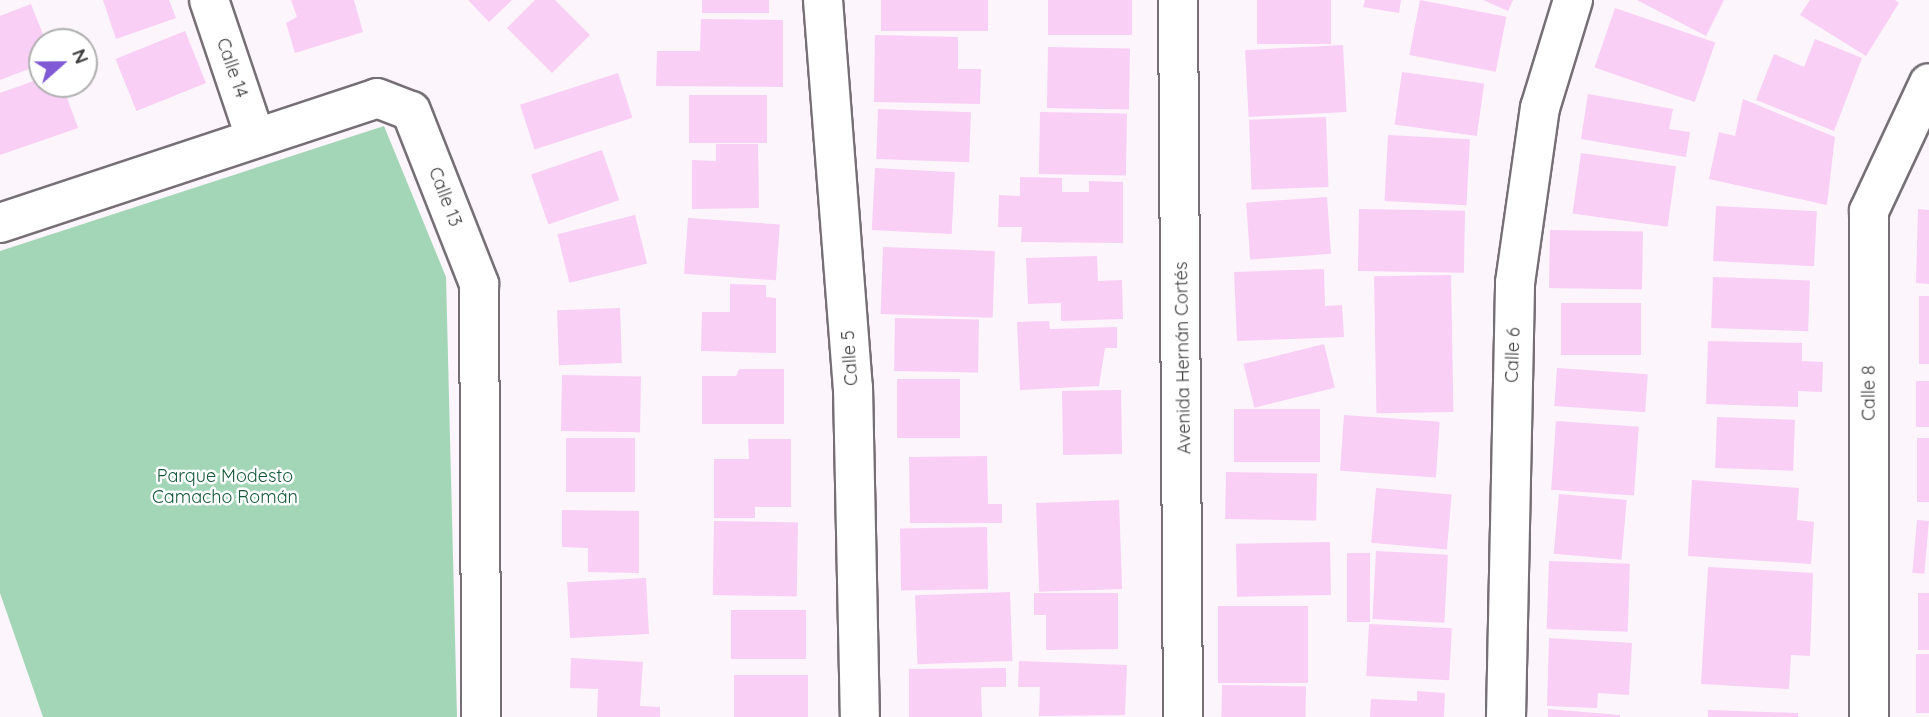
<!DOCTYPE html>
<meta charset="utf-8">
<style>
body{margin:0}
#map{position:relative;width:1929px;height:717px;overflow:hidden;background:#fcf5fb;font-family:Quicksand,sans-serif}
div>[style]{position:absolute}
.green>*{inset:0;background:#a3d6b6}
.building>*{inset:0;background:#f9cff5;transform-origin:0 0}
.roads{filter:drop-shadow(2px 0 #767076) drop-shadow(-2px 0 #767076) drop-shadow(0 2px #767076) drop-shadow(0 -2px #767076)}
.street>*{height:38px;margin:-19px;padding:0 19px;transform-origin:19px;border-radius:19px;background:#fff}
span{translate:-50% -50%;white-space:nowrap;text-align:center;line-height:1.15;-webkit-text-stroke:5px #fff;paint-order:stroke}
.street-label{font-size:18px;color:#3c3a3c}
.park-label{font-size:18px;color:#155837}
.north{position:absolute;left:28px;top:28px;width:70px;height:70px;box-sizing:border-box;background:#fff;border:2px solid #b1b0b1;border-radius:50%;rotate:69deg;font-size:19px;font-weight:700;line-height:28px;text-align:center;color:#3c3a3c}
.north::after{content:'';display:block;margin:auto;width:24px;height:32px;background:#805ad4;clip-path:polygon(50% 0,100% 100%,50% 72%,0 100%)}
</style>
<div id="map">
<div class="green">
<div style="clip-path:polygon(384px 126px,446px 277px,457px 717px,43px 717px,0 593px,0 251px)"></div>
</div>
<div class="building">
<div style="clip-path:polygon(103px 0,169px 0,176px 18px,116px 39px)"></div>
<div style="clip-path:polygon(291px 0,354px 0,363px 32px,295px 53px,286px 23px,297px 17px)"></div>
<div style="clip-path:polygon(468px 0,512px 0,489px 22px)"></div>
<div style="clip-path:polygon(535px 0,555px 0,590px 35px,552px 73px,507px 28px)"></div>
<div style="left:702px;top:0;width:67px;height:13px"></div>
<div style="left:881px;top:0;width:107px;height:31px"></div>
<div style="left:1048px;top:0;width:84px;height:35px"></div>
<div style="left:1257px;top:0;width:74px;height:44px"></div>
<div style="clip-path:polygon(1365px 0,1401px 0,1399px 13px,1363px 7px)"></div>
<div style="left:1420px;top:0;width:88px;height:56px;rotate:11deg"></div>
<div style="clip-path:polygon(1483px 0,1513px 0,1508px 11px)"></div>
<div style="clip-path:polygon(1637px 0,1724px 0,1706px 36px)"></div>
<div style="clip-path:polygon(1810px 0,1895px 0,1899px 3px,1866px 56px,1800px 15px)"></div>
<div style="clip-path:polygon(31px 4px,46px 42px,42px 64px,0 80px,0 16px)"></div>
<div style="left:1615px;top:8px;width:106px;height:63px;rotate:19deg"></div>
<div style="clip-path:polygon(701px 19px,783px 20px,783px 87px,656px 86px,657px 51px,700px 51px)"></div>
<div style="left:185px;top:31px;width:56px;height:75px;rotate:68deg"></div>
<div style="clip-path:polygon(875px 35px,958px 37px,958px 69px,981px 69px,980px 104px,874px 102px)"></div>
<div style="clip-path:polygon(1815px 39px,1862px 58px,1834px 131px,1756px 100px,1774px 54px,1804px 67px)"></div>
<div style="left:1343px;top:45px;width:67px;height:98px;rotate:87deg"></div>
<div style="left:1048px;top:47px;width:82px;height:61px;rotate:1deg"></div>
<div style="left:1402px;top:72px;width:83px;height:53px;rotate:8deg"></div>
<div style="left:618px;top:73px;width:47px;height:103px;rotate:72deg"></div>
<div style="clip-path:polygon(42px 78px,42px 84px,62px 84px,78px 128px,0 155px,0 93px)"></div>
<div style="clip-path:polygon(1588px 94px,1673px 109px,1669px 129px,1690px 132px,1686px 157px,1581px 139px)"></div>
<div style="left:689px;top:95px;width:78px;height:48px"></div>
<div style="clip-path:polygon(1743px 99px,1835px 137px,1827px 205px,1709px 179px,1719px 132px,1735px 136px)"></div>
<div style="left:878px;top:109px;width:93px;height:50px;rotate:2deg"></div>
<div style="left:1040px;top:112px;width:87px;height:62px;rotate:1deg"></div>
<div style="left:1326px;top:117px;width:70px;height:77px;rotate:88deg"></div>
<div style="left:1388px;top:135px;width:82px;height:66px;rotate:3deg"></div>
<div style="clip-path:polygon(716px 144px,758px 144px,759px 208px,692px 209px,692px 160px,716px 161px)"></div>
<div style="left:602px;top:150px;width:53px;height:75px;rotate:71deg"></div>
<div style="left:1581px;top:153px;width:96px;height:61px;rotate:8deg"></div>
<div style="left:875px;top:168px;width:80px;height:62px;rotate:3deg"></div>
<div style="clip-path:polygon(1020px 177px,1062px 178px,1062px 192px,1089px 192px,1089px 181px,1123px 182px,1123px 243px,1021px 242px,1022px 227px,998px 227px,999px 195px,1020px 196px)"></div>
<div style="left:1327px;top:197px;width:57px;height:81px;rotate:86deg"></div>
<div style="left:1716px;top:206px;width:101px;height:55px;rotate:3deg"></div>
<div style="left:1359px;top:209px;width:106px;height:62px;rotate:1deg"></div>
<div style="clip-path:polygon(1918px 209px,1929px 210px,1929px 284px,1916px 283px)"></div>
<div style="left:635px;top:215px;width:50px;height:80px;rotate:76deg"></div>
<div style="left:688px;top:218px;width:92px;height:56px;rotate:4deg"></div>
<div style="left:1550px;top:230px;width:93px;height:58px;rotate:1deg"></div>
<div style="left:883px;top:247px;width:112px;height:67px;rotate:2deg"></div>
<div style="clip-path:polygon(1097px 256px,1098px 281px,1122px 280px,1123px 319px,1061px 321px,1061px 303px,1028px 304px,1026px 258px)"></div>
<div style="clip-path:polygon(1324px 269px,1325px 306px,1342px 305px,1344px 337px,1237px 341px,1234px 272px)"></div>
<div style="left:1451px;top:275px;width:137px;height:77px;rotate:89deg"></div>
<div style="left:1713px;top:277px;width:97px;height:51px;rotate:2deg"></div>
<div style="clip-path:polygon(730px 284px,766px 285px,766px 297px,776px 298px,776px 353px,701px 351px,702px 312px,730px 312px)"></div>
<div style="left:1919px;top:296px;width:10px;height:68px"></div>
<div style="left:1561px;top:303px;width:80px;height:52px"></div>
<div style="left:620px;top:308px;width:55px;height:63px;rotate:88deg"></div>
<div style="left:895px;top:318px;width:84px;height:53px;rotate:1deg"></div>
<div style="clip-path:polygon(1049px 321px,1050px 329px,1117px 327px,1117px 348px,1105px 348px,1099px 386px,1020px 390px,1017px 322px)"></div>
<div style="clip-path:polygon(1708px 341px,1802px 343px,1802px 361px,1823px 362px,1822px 392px,1798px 391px,1798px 407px,1706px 404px)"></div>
<div style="left:1324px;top:344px;width:45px;height:83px;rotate:76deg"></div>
<div style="left:1557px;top:368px;width:91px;height:38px;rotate:4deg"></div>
<div style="clip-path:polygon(739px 369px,784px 369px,784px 424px,702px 424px,702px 376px,736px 376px)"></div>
<div style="left:562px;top:375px;width:79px;height:56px;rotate:1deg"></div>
<div style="left:897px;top:379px;width:63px;height:59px"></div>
<div style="left:1916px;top:381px;width:13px;height:46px"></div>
<div style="left:1121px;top:390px;width:64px;height:59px;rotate:89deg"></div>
<div style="left:1320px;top:409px;width:53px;height:86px;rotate:90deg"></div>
<div style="left:1344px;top:415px;width:96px;height:56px;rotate:4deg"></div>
<div style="left:1717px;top:417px;width:78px;height:51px;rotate:2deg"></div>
<div style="left:1556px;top:421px;width:83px;height:69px;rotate:4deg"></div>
<div style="left:635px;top:438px;width:54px;height:69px;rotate:90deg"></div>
<div style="left:1917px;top:438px;width:12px;height:64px"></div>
<div style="clip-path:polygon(748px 439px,791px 439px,791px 507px,755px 507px,755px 518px,714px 518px,714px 459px,749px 459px)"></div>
<div style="clip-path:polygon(987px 456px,988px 504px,1002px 504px,1002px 523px,910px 523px,909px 457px)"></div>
<div style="left:1226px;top:472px;width:91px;height:47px;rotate:1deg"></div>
<div style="clip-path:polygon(1692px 480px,1799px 488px,1797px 520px,1814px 522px,1811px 564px,1688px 556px)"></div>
<div style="left:1376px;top:488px;width:76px;height:55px;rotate:5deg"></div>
<div style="left:1559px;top:494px;width:68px;height:60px;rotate:5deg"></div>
<div style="left:1119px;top:500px;width:89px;height:83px;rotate:88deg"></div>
<div style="clip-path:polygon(562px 510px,639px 511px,639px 573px,588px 572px,588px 548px,562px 547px)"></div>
<div style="left:1917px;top:520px;width:12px;height:53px;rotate:5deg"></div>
<div style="left:714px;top:521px;width:84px;height:74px;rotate:1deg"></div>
<div style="left:987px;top:527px;width:62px;height:87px;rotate:89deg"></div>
<div style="left:1330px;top:542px;width:53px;height:94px;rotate:89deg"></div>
<div style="left:1376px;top:551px;width:72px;height:68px;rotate:3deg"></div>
<div style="left:1347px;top:553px;width:23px;height:69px"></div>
<div style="left:1549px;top:561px;width:81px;height:68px;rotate:2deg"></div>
<div style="clip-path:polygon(1708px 567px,1813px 573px,1810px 656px,1791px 655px,1789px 689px,1701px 684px)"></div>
<div style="left:646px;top:578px;width:56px;height:79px;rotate:87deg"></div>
<div style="left:1010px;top:592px;width:69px;height:95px;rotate:88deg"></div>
<div style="clip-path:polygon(1034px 593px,1118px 593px,1118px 649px,1046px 650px,1046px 615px,1034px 615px)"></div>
<div style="left:1918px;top:593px;width:11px;height:57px"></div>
<div style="left:1218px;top:606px;width:90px;height:77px"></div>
<div style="left:731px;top:610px;width:75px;height:49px"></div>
<div style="left:1369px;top:624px;width:83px;height:52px;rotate:3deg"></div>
<div style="clip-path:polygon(1549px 638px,1632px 643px,1629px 695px,1598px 693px,1597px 708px,1547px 706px)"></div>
<div style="left:1916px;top:654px;width:13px;height:59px"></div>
<div style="clip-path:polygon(571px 658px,643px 662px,640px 706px,660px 707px,660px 717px,597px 717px,598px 689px,570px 688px)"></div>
<div style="clip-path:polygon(1019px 661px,1127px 665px,1125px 715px,1039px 716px,1040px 687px,1018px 687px)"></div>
<div style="clip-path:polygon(1006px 668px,1006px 687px,981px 687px,982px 717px,909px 717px,909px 669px)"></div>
<div style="left:734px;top:675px;width:74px;height:42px"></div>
<div style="left:1222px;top:685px;width:84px;height:32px;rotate:1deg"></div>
<div style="clip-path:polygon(1417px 691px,1445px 693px,1444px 717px,1370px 717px,1371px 699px,1417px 701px)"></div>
<div style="clip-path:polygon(1548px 709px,1620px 715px,1620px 717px,1548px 717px)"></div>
<div style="clip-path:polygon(1708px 710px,1798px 713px,1798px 717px,1708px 717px)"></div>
</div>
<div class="roads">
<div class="street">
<div style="left:209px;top:0;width:145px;rotate:71.4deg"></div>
<div style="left:823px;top:0;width:389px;rotate:85.6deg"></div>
<div style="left:853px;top:388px;width:329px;rotate:88.8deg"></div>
<div style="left:1178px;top:0;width:717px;rotate:89.6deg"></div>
<div style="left:0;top:223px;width:397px;rotate:-18.3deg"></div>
<div style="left:377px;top:98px;width:36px;rotate:21deg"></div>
<div style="left:411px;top:111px;width:186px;rotate:68.5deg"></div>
<div style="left:479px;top:284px;width:433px;rotate:89.7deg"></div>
<div style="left:1506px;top:717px;width:434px;rotate:-88.8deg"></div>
<div style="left:1515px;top:283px;width:177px;rotate:-81.9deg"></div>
<div style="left:1540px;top:108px;width:113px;rotate:-73deg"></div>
<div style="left:1869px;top:717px;width:506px;rotate:-90deg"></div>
<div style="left:1869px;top:211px;width:141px;rotate:-64.9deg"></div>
</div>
</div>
<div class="street-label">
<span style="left:232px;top:68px;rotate:71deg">Calle 14</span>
<span style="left:445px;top:197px;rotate:69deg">Calle 13</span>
<span style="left:1513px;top:355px;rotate:-88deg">Calle 6</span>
<span style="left:850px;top:358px;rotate:-94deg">Calle 5</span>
<span style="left:1183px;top:358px;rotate:-91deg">Avenida Hernán Cortés</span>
<span style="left:1869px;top:393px;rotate:-90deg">Calle 8</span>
</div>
<div class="park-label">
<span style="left:225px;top:487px">Parque Modesto<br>Camacho Román</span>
</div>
<div class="north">N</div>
</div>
